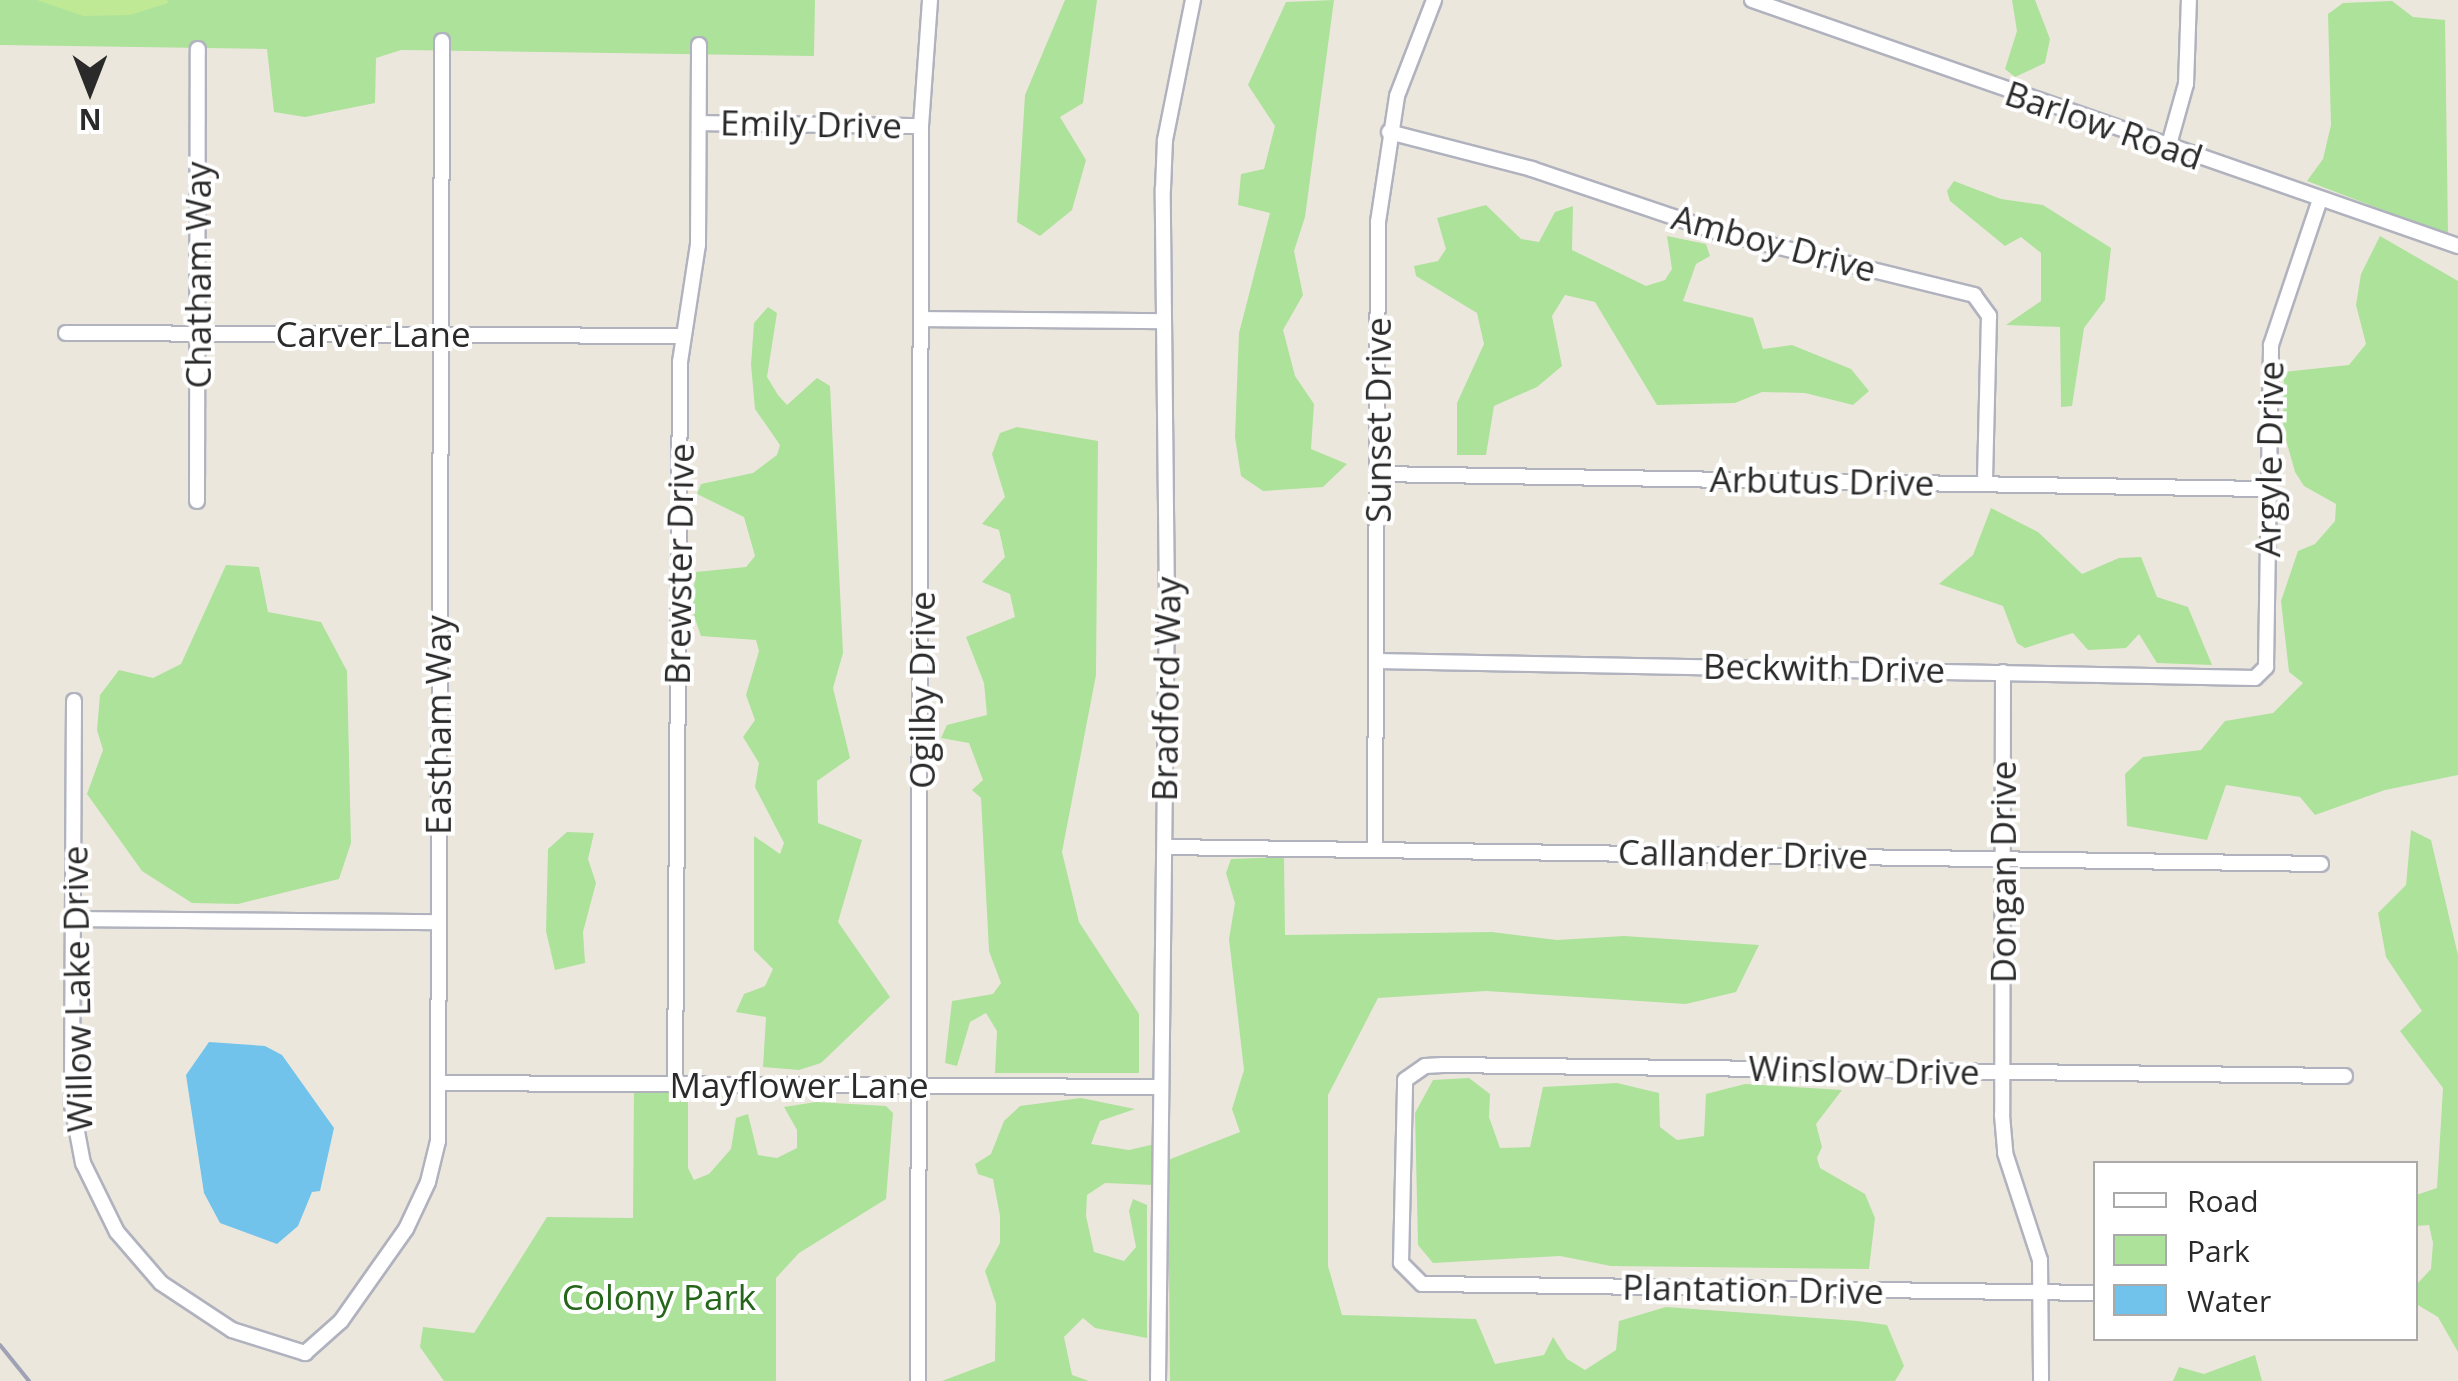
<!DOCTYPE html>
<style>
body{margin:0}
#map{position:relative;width:2458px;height:1381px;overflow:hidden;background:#ece7dd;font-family:"Open Sans",sans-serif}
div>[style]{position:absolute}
.green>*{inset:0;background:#ade29a}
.pitch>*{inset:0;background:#c0e996}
.water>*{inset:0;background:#71c3ec}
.roads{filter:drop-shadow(2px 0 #b0b2be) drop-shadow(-2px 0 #b0b2be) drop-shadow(0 2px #b0b2be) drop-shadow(0 -2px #b0b2be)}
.minor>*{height:14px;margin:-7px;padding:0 7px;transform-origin:7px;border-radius:7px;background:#fff}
.rail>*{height:4px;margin:-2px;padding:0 2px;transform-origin:2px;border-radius:2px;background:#9fa1b4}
span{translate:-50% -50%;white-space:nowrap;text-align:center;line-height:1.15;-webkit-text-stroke:8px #fff;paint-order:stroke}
.street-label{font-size:35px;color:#2a2a2a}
.park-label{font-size:35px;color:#25661b}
.legend{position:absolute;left:2093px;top:1161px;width:325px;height:180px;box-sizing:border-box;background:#fff;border:2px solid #aaa;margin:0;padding:12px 18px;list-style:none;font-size:30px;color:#2a2a2a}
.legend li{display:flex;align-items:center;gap:20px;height:50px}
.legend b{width:50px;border:2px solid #aaa}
.north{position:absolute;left:40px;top:40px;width:100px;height:100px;-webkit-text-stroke:8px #fff;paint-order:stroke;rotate:180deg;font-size:28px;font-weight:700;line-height:40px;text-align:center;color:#2a2a2a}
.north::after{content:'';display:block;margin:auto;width:35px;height:45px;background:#2a2a2a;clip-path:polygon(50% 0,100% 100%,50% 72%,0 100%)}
</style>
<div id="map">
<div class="green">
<div style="clip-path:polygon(0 0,815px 0,814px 56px,401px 50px,376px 58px,375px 103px,305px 117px,274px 112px,267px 49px,0 45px)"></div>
<div style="clip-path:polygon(1065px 0,1097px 0,1083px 103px,1060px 117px,1086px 160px,1072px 210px,1040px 236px,1017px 222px,1025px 95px)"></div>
<div style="clip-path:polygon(1334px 0,1305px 217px,1294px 251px,1303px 295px,1283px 330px,1295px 376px,1314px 404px,1311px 449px,1347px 464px,1323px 487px,1263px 491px,1241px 476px,1235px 437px,1239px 333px,1270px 213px,1238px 205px,1241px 174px,1264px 169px,1275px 126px,1248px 85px,1286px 2px)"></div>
<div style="clip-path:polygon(2012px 0,2035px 0,2050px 39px,2045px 63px,2015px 77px,2005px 69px,2017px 31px)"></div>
<div style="clip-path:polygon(2392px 1px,2413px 17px,2445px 20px,2448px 235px,2307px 181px,2323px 159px,2331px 125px,2328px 14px,2343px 3px)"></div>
<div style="clip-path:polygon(1954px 181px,2001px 199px,2043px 205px,2111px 248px,2105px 300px,2084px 328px,2072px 406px,2061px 407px,2060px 327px,2006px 325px,2041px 301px,2041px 253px,2021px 237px,2005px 246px,1950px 201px,1947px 191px)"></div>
<div style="clip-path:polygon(1486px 205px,1521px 239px,1539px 242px,1555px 212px,1573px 206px,1572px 250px,1646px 286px,1665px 280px,1672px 269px,1667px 236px,1706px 244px,1710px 256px,1696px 264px,1683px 301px,1753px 318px,1763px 349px,1792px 345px,1851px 369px,1869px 391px,1853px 405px,1805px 393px,1762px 392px,1735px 403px,1657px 405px,1595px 302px,1565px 295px,1552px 316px,1562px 366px,1537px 387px,1494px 406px,1486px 455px,1457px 455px,1457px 403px,1484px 344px,1477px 313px,1416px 276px,1414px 266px,1438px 261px,1446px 249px,1437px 218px)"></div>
<div style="clip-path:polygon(2380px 236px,2458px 281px,2458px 775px,2385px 790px,2315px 815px,2300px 797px,2226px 785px,2207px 840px,2127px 826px,2125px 774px,2143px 757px,2201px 750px,2225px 721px,2273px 713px,2303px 683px,2289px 672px,2281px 601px,2298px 551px,2315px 544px,2335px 521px,2336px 504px,2304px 486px,2295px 472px,2283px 429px,2284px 372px,2349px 365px,2366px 344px,2356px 305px,2361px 274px)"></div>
<div style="clip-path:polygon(768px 307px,777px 313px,767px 377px,778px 395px,787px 405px,817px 378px,830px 386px,843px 653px,833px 688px,850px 758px,817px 781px,818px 823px,862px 840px,838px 922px,890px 997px,821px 1063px,799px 1070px,763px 1067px,766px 1017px,736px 1012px,744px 994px,765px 986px,773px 969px,754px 950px,754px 836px,780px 854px,784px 843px,755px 787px,759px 763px,743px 737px,755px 720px,746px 695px,759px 651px,756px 640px,701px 636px,691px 607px,696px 572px,746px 567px,755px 556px,744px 517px,697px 494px,701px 484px,753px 473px,777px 455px,780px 445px,755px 409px,751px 365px,754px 323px)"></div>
<div style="clip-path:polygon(1017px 427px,1098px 441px,1096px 675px,1062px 852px,1079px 922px,1139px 1014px,1139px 1073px,995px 1073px,997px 1031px,986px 1013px,970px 1022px,957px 1066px,945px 1063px,952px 1001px,993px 994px,1001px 983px,989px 951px,981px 798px,972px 790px,983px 780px,969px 743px,941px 738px,947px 725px,987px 715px,984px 683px,966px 637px,1015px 617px,1010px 594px,982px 582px,1005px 557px,999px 530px,982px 524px,1005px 497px,992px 454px,1000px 433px)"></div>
<div style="clip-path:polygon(1991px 508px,2038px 532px,2082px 574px,2119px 558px,2141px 557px,2157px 597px,2188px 607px,2212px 665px,2157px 663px,2139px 634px,2126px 648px,2088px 650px,2073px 633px,2025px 648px,2017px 643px,2003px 606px,1939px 584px,1973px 555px)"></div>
<div style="clip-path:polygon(226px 565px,259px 567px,268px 612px,321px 622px,347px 671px,351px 843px,339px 879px,238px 904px,192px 903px,142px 871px,87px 794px,103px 750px,97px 730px,100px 695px,119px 670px,153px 678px,181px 664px)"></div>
<div style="clip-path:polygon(2411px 830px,2431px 840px,2458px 955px,2458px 1352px,2438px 1317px,2416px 1304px,2416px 1285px,2431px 1269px,2433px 1243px,2429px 1225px,2416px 1226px,2416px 1195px,2437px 1188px,2443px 1088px,2400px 1031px,2422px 1011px,2386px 957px,2378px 913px,2406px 885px)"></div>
<div style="clip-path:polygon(567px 832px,594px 833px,588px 859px,596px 883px,583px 932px,585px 963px,555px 970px,546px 931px,548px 849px)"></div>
<div style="clip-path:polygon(1284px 857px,1285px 935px,1492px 932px,1557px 940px,1624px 936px,1759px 945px,1736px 992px,1686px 1004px,1486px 991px,1378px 998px,1328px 1095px,1328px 1266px,1342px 1315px,1476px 1319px,1495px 1364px,1544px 1355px,1553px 1337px,1567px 1359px,1585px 1370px,1616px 1350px,1619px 1321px,1666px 1307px,1858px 1321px,1887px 1325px,1904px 1366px,1895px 1381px,1170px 1381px,1168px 1160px,1240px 1132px,1232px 1109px,1244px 1070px,1229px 939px,1235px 903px,1226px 873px,1231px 859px)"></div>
<div style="clip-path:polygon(1469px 1078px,1490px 1094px,1489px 1117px,1500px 1148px,1530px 1147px,1543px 1087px,1617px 1083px,1659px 1093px,1660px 1127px,1677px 1140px,1704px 1136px,1706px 1094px,1745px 1084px,1842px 1090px,1816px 1124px,1822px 1147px,1817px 1158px,1820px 1168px,1865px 1194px,1875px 1218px,1869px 1269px,1611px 1266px,1560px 1256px,1433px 1263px,1418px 1245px,1415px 1113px,1433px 1080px)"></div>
<div style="clip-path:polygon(634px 1084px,688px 1084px,688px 1168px,694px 1180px,709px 1174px,731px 1149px,736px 1118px,748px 1114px,758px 1155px,777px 1158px,797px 1148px,797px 1130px,784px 1107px,816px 1102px,886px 1106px,893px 1113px,886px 1199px,799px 1253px,776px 1278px,776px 1381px,444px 1381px,420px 1347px,423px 1327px,474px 1333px,547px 1217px,633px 1218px)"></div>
<div style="clip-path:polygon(1081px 1098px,1135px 1109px,1100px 1121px,1091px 1144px,1129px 1150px,1155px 1144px,1153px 1185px,1105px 1183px,1087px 1195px,1086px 1216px,1094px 1252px,1124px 1261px,1136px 1247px,1129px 1211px,1133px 1199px,1147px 1205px,1147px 1338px,1095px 1328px,1083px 1318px,1064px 1337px,1072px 1375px,1089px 1381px,942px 1381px,995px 1361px,996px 1304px,985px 1271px,1000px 1243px,1000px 1216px,993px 1179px,978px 1174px,975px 1164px,991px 1154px,1004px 1121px,1020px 1106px)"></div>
<div style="clip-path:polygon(2255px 1355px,2262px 1381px,2173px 1381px,2179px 1367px,2204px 1374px)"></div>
</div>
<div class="pitch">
<div style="clip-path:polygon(37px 0,167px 0,168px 3px,130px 15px,83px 16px)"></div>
</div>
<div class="water">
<div style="clip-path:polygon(209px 1042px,265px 1046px,282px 1055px,334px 1128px,320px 1191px,312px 1192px,298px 1226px,277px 1244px,220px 1223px,204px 1193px,186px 1075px)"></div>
</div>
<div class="roads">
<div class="minor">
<div style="left:1752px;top:0;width:748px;rotate:19.21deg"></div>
<div style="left:700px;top:123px;width:221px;rotate:0.8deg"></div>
<div style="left:1389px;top:132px;width:148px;rotate:14.5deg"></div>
<div style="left:1532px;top:169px;width:196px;rotate:18.7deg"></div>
<div style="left:1718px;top:232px;width:264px;rotate:13.8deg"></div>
<div style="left:1974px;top:295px;width:26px;rotate:54deg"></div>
<div style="left:1989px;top:316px;width:168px;rotate:91.4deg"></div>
<div style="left:2168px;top:148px;width:66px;rotate:-74.3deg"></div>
<div style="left:2186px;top:84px;width:84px;rotate:-88deg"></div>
<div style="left:921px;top:319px;width:242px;rotate:0.5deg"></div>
<div style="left:66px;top:333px;width:615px;rotate:0.28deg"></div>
<div style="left:1377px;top:474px;width:889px;rotate:0.97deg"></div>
<div style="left:197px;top:501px;width:452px;rotate:-89.9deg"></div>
<div style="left:1377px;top:661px;width:878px;rotate:1.11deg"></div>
<div style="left:2255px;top:678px;width:16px;rotate:-45deg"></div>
<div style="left:2266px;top:667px;width:322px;rotate:-89.1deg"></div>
<div style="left:2271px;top:345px;width:154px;rotate:-71.4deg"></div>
<div style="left:2003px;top:672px;width:443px;rotate:90.1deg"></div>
<div style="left:2002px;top:1115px;width:38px;rotate:85deg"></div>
<div style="left:2005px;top:1153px;width:113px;rotate:71.9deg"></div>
<div style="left:2040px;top:1260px;width:121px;rotate:89.5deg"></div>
<div style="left:74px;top:701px;width:404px;rotate:90.3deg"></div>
<div style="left:72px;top:1105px;width:59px;rotate:79.3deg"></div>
<div style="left:83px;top:1163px;width:77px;rotate:63.8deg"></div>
<div style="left:117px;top:1232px;width:67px;rotate:49.2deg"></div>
<div style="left:161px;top:1283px;width:85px;rotate:33.5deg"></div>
<div style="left:232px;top:1330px;width:77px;rotate:17.5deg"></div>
<div style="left:305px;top:1353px;width:48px;rotate:-41.6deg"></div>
<div style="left:341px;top:1321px;width:113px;rotate:-54.8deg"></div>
<div style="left:406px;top:1229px;width:52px;rotate:-64.9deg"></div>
<div style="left:428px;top:1182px;width:42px;rotate:-76.3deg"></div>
<div style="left:438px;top:1141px;width:1100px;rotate:-89.79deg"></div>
<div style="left:1165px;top:847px;width:1156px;rotate:0.84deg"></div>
<div style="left:1375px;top:848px;width:626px;rotate:-89.73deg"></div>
<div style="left:1378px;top:222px;width:127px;rotate:-81.4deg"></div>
<div style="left:1397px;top:96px;width:103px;rotate:-68.9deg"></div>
<div style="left:75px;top:919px;width:361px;rotate:0.5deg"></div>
<div style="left:438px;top:1083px;width:722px;rotate:0.32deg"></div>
<div style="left:675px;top:1084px;width:722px;rotate:-89.6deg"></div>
<div style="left:680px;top:362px;width:118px;rotate:-81.3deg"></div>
<div style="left:698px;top:245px;width:200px;rotate:-89.7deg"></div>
<div style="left:2096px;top:1293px;width:674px;rotate:-179.23deg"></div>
<div style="left:1422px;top:1284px;width:30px;rotate:-135deg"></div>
<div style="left:1401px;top:1263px;width:183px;rotate:-88.7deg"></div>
<div style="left:1405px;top:1080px;width:24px;rotate:-35deg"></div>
<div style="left:1425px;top:1066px;width:18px;rotate:-3deg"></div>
<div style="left:1443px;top:1065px;width:902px;rotate:0.7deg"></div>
<div style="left:918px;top:1381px;width:1255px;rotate:-89.86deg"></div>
<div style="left:921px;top:126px;width:126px;rotate:-85.9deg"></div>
<div style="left:1158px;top:1381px;width:777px;rotate:-89.34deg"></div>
<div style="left:1167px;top:604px;width:415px;rotate:-90.6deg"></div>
<div style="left:1163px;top:189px;width:49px;rotate:-87.7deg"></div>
<div style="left:1165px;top:140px;width:143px;rotate:-78.7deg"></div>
</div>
</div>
<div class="rail">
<div style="left:0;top:1345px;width:46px;rotate:51.1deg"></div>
</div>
<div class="street-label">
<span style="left:811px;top:124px;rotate:1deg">Emily Drive</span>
<span style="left:2104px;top:125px;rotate:19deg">Barlow Road</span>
<span style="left:1774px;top:243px;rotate:15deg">Amboy Drive</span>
<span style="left:198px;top:275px;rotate:-90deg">Chatham Way</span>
<span style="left:373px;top:334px">Carver Lane</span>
<span style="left:1378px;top:420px;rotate:-90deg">Sunset Drive</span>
<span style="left:2269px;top:459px;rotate:-89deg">Argyle Drive</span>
<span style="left:1822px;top:481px;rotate:1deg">Arbutus Drive</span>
<span style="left:679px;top:564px;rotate:-89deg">Brewster Drive</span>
<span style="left:1824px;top:668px;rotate:1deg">Beckwith Drive</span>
<span style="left:1166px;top:689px;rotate:-89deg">Bradford Way</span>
<span style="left:922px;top:690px;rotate:-90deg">Ogilby Drive</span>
<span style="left:438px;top:725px;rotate:-90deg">Eastham Way</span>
<span style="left:1743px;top:854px;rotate:1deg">Callander Drive</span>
<span style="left:2003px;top:872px;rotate:-90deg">Dongan Drive</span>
<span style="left:77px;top:989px;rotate:-91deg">Willow Lake Drive</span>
<span style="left:1864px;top:1070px;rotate:1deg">Winslow Drive</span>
<span style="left:799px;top:1085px">Mayflower Lane</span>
<span style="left:1753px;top:1289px;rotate:1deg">Plantation Drive</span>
</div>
<div class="park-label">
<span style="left:659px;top:1297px">Colony Park</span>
</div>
<ul class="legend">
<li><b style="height:12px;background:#fff"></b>Road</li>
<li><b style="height:28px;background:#ade29a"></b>Park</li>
<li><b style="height:28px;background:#71c3ec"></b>Water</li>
</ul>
<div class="north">N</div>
</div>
